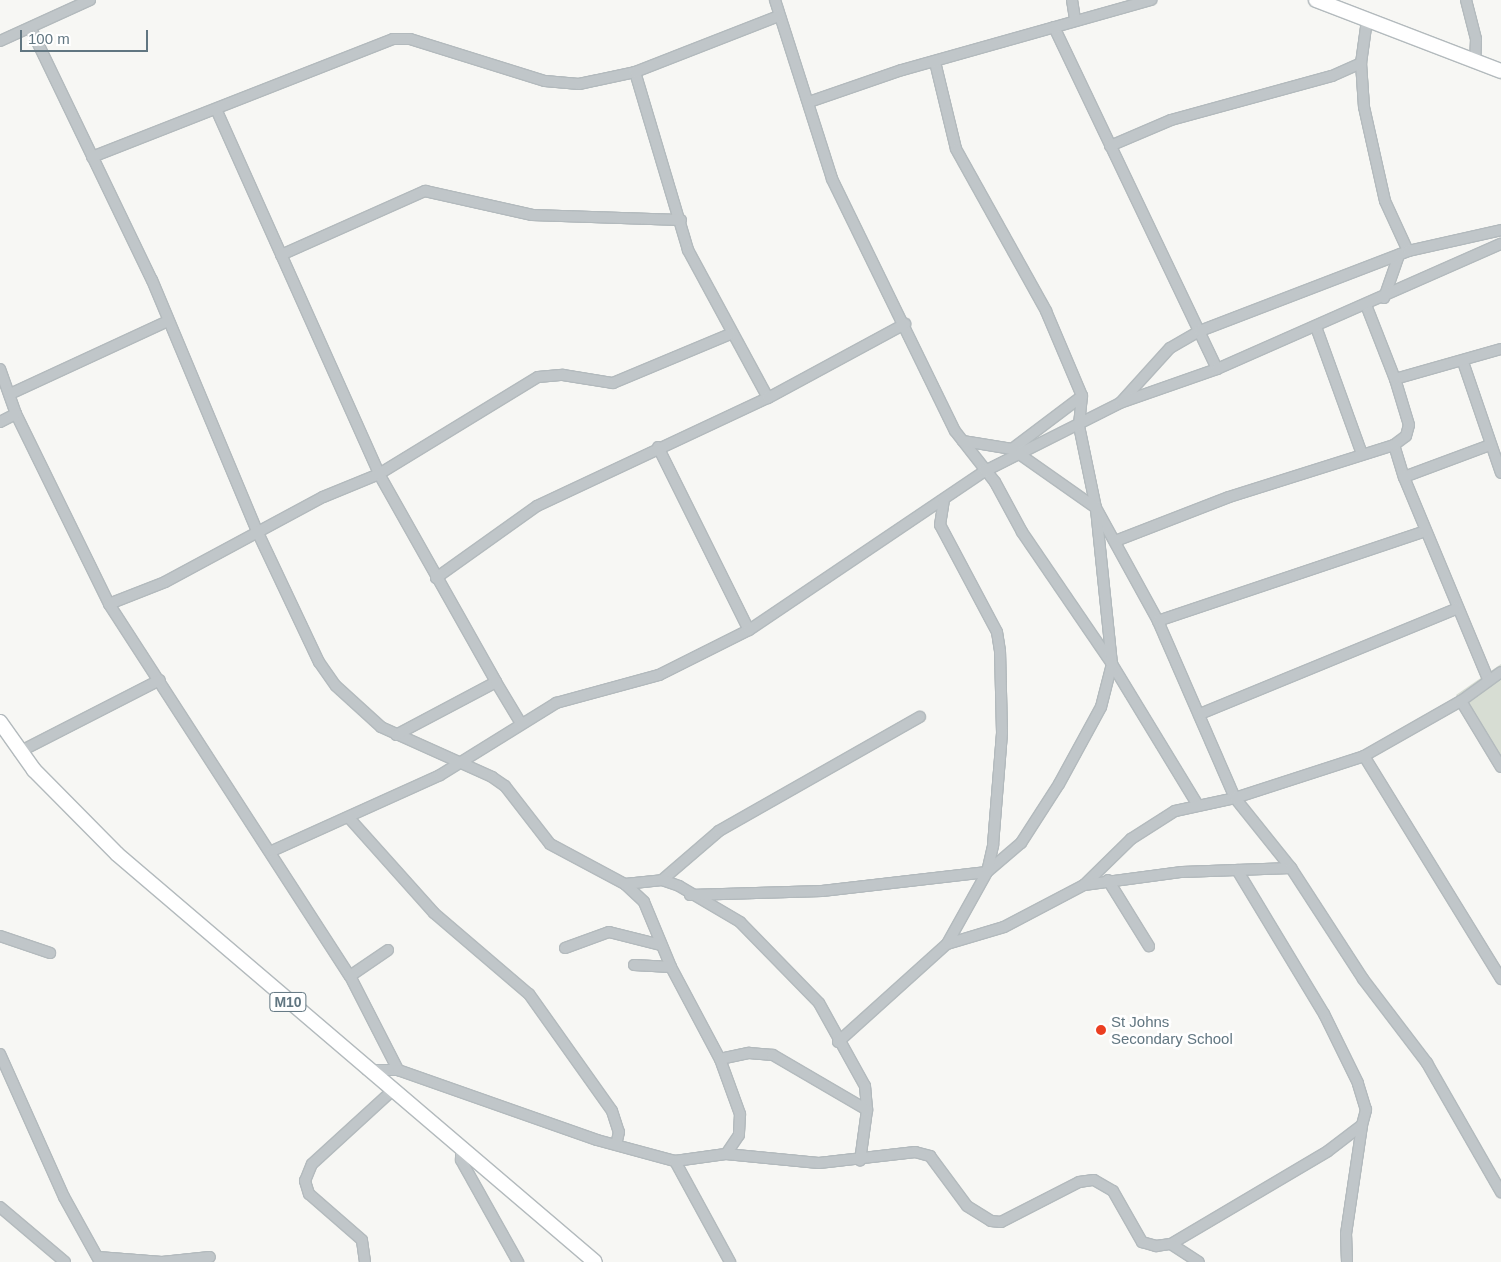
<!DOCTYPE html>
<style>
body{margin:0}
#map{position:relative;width:1501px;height:1262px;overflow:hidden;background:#f7f7f4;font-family:Arial,sans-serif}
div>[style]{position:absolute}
.green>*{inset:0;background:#d7ddd3}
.roads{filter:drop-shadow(1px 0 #b3babd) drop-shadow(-1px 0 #b3babd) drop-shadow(0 1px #b3babd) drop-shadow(0 -1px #b3babd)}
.minor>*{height:10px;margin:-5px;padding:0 5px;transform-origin:5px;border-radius:5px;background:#c0c6c9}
.major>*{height:14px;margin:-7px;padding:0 7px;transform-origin:7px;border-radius:7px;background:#fff}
.dots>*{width:14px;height:14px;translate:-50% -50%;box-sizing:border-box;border:2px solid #fff;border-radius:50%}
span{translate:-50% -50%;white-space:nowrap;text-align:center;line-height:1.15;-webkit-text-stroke:5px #fff;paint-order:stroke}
.shield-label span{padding:1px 4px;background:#fff;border:1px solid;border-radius:4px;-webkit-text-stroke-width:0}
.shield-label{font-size:14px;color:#617681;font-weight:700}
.poi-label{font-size:15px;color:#617681}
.left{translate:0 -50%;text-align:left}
.scale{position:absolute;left:20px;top:30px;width:128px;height:22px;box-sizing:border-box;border:2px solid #617681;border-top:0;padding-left:6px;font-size:15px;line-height:18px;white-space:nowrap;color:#617681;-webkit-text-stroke:4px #fff;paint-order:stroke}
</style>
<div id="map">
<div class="green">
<div style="clip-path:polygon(1501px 664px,1501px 763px,1456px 695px)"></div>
</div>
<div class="roads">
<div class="minor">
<div style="left:775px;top:0;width:188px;rotate:72.3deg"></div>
<div style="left:832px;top:179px;width:280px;rotate:64deg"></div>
<div style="left:955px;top:431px;width:65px;rotate:51.9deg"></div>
<div style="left:995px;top:482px;width:57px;rotate:61.6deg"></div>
<div style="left:1022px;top:532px;width:160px;rotate:55.7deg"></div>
<div style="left:1112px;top:664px;width:164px;rotate:58.7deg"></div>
<div style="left:1072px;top:0;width:19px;rotate:81deg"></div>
<div style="left:1466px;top:0;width:40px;rotate:75.6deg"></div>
<div style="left:1476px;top:39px;width:23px;rotate:92deg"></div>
<div style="left:1367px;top:20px;width:43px;rotate:97.9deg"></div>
<div style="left:1361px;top:63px;width:44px;rotate:86.1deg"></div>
<div style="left:1364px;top:107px;width:96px;rotate:77.4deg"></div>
<div style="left:1385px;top:201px;width:55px;rotate:65.3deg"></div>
<div style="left:1054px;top:27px;width:379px;rotate:64.5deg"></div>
<div style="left:31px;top:29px;width:279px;rotate:64.3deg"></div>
<div style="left:152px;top:280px;width:274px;rotate:67.3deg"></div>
<div style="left:258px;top:533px;width:143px;rotate:64.7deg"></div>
<div style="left:319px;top:662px;width:29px;rotate:55deg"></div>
<div style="left:336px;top:686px;width:61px;rotate:42.3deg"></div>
<div style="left:381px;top:727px;width:122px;rotate:24.2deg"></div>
<div style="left:492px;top:777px;width:16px;rotate:35deg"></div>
<div style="left:505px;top:786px;width:73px;rotate:52.2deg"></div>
<div style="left:550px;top:844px;width:85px;rotate:28.1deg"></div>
<div style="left:625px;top:884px;width:26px;rotate:43deg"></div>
<div style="left:644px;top:902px;width:70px;rotate:67.4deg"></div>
<div style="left:671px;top:967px;width:104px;rotate:62deg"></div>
<div style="left:720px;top:1059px;width:59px;rotate:70deg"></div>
<div style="left:740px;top:1114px;width:21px;rotate:93deg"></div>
<div style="left:739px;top:1135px;width:23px;rotate:124deg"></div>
<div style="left:0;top:41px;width:99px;rotate:-24.5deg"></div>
<div style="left:935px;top:62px;width:89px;rotate:76.4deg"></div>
<div style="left:956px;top:149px;width:185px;rotate:60.9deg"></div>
<div style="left:1046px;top:311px;width:92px;rotate:67deg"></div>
<div style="left:1082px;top:396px;width:30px;rotate:96deg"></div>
<div style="left:1079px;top:426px;width:84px;rotate:78.3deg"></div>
<div style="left:1096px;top:508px;width:129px;rotate:61.2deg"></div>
<div style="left:1158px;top:621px;width:193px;rotate:66.5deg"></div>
<div style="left:1235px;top:798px;width:90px;rotate:51.3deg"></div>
<div style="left:635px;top:72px;width:186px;rotate:73.4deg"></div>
<div style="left:688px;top:250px;width:168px;rotate:61.6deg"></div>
<div style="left:809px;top:102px;width:98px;rotate:-19deg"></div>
<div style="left:902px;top:70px;width:259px;rotate:-15.7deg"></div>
<div style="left:216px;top:109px;width:400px;rotate:65.9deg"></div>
<div style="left:379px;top:474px;width:239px;rotate:60.6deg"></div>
<div style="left:496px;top:682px;width:113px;rotate:152.1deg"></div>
<div style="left:1110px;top:146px;width:66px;rotate:-23.1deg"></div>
<div style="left:1171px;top:120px;width:167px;rotate:-15.3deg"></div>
<div style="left:1332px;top:76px;width:32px;rotate:-24deg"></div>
<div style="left:92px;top:157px;width:323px;rotate:-21.4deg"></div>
<div style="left:393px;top:39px;width:17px"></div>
<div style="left:410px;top:39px;width:141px;rotate:17.3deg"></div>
<div style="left:545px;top:81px;width:34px;rotate:5deg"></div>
<div style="left:579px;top:84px;width:57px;rotate:-12.1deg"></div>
<div style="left:635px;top:72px;width:155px;rotate:-21.3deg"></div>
<div style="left:281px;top:255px;width:158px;rotate:-24deg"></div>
<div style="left:425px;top:191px;width:110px;rotate:12.6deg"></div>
<div style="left:532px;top:215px;width:149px;rotate:1.9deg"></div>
<div style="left:1384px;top:298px;width:46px;rotate:-70.8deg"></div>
<div style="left:1316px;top:327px;width:135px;rotate:70.1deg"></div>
<div style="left:1463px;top:362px;width:117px;rotate:71.1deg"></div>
<div style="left:0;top:369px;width:48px;rotate:70.4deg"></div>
<div style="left:16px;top:414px;width:212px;rotate:63.9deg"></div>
<div style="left:109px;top:604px;width:443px;rotate:57.1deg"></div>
<div style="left:350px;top:976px;width:106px;rotate:62.9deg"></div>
<div style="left:1395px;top:379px;width:110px;rotate:-15.8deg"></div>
<div style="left:10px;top:394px;width:174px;rotate:-24.8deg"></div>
<div style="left:1121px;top:402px;width:73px;rotate:-47.8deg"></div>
<div style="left:1170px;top:348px;width:34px;rotate:-30deg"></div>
<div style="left:1200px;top:331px;width:223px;rotate:-21deg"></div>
<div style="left:1408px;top:251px;width:95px;rotate:-12.7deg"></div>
<div style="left:0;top:422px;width:18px;rotate:-27deg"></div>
<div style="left:1394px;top:445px;width:34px;rotate:73deg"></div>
<div style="left:658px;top:447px;width:204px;rotate:63.6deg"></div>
<div style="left:1012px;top:449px;width:88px;rotate:-37.1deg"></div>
<div style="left:1118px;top:540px;width:119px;rotate:-21.2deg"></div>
<div style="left:1229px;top:497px;width:173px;rotate:-17.5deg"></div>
<div style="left:1394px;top:445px;width:15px;rotate:-37deg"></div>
<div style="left:1406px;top:436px;width:11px;rotate:-75deg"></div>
<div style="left:1409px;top:425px;width:48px;rotate:-106.9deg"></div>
<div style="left:1395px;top:379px;width:79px;rotate:-111.4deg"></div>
<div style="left:436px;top:578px;width:124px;rotate:-35.5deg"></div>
<div style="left:537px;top:506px;width:255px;rotate:-25.1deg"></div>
<div style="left:768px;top:398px;width:156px;rotate:-28.4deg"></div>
<div style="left:109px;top:604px;width:60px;rotate:-21.4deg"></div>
<div style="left:165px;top:582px;width:179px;rotate:-28.3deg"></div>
<div style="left:323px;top:497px;width:61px;rotate:-22.3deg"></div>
<div style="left:379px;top:474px;width:186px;rotate:-31.4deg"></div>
<div style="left:538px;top:377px;width:25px;rotate:-5deg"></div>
<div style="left:563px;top:375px;width:51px;rotate:9.1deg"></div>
<div style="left:613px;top:383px;width:127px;rotate:-22.7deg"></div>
<div style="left:1158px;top:621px;width:282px;rotate:-18.6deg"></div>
<div style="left:1488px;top:679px;width:219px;rotate:-112.6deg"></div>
<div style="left:1404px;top:477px;width:92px;rotate:-20.4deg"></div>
<div style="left:496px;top:682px;width:47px;rotate:59deg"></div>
<div style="left:1461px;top:701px;width:77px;rotate:58.8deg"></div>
<div style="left:1200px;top:714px;width:277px;rotate:-22.3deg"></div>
<div style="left:19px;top:752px;width:158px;rotate:-27.1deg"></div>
<div style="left:1364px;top:756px;width:262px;rotate:58.4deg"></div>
<div style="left:350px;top:819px;width:126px;rotate:48.2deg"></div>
<div style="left:434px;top:913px;width:125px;rotate:40.5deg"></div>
<div style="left:529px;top:994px;width:143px;rotate:54.6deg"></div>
<div style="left:612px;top:1111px;width:22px;rotate:72deg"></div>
<div style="left:619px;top:1132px;width:13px;rotate:103deg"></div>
<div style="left:272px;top:851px;width:184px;rotate:-24.3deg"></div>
<div style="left:440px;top:775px;width:137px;rotate:-31.8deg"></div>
<div style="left:556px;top:703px;width:107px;rotate:-15.2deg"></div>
<div style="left:659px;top:675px;width:101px;rotate:-26.6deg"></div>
<div style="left:749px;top:630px;width:285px;rotate:-34deg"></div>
<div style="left:985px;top:471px;width:151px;rotate:-26.7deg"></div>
<div style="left:1120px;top:403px;width:103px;rotate:-19.3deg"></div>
<div style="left:1217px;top:369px;width:310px;rotate:-23.8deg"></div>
<div style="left:662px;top:880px;width:75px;rotate:-40.7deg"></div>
<div style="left:719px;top:831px;width:231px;rotate:-29.6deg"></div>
<div style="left:1108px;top:880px;width:78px;rotate:58.2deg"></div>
<div style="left:625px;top:884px;width:37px;rotate:-6deg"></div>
<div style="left:662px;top:880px;width:18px;rotate:19deg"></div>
<div style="left:679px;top:886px;width:71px;rotate:30.5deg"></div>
<div style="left:740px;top:922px;width:113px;rotate:45.7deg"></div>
<div style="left:819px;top:1003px;width:95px;rotate:61deg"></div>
<div style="left:865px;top:1086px;width:24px;rotate:85deg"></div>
<div style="left:867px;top:1110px;width:51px;rotate:97.8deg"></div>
<div style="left:1084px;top:885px;width:66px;rotate:-44.4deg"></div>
<div style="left:1131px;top:839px;width:52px;rotate:-32.5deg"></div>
<div style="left:1175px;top:811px;width:61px;rotate:-12.2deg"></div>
<div style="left:1235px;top:798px;width:136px;rotate:-18deg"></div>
<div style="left:1364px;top:756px;width:112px;rotate:-29.6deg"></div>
<div style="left:1461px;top:701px;width:49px;rotate:-35.9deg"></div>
<div style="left:690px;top:895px;width:132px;rotate:-1.7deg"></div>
<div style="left:822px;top:891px;width:166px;rotate:-6.6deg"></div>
<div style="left:987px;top:872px;width:45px;rotate:-40.5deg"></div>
<div style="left:1021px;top:843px;width:70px;rotate:-57.2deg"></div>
<div style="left:1059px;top:784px;width:88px;rotate:-61.4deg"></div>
<div style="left:1101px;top:707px;width:44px;rotate:-75.7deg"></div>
<div style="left:1112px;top:664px;width:157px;rotate:-95.9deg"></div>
<div style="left:1096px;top:508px;width:103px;rotate:-144.9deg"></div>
<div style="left:1012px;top:449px;width:50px;rotate:-170.7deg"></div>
<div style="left:0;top:936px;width:53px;rotate:18.8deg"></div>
<div style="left:947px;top:944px;width:59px;rotate:-16.6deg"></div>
<div style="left:1004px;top:927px;width:90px;rotate:-27.7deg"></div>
<div style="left:1084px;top:885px;width:99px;rotate:-7.6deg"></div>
<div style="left:1182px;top:872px;width:109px;rotate:-2.1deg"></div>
<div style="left:1291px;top:868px;width:132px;rotate:57deg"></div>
<div style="left:1363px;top:979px;width:106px;rotate:52.7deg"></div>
<div style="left:1427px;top:1063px;width:149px;rotate:60.2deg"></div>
<div style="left:565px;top:948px;width:47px;rotate:-20deg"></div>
<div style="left:609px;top:932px;width:54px;rotate:14deg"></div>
<div style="left:634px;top:965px;width:37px;rotate:3deg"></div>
<div style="left:350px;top:976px;width:46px;rotate:-34.4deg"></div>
<div style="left:838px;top:1042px;width:147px;rotate:-42deg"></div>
<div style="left:947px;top:944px;width:82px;rotate:-60.9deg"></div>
<div style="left:987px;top:872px;width:28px;rotate:-77deg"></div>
<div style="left:993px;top:845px;width:113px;rotate:-85.4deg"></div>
<div style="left:1002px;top:732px;width:81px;rotate:-91.4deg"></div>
<div style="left:1000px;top:651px;width:19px;rotate:-99deg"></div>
<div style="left:997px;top:632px;width:121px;rotate:-118deg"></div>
<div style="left:940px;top:525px;width:24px;rotate:-81deg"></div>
<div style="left:0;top:1054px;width:157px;rotate:65.9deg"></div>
<div style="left:64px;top:1197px;width:74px;rotate:61deg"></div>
<div style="left:720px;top:1059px;width:30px;rotate:-12deg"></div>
<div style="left:749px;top:1053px;width:24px;rotate:5deg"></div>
<div style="left:773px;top:1055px;width:109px;rotate:30.3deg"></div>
<div style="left:367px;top:1070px;width:31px"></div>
<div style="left:398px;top:1070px;width:211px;rotate:19.4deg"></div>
<div style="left:597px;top:1140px;width:81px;rotate:15.1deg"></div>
<div style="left:675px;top:1161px;width:51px;rotate:-7.8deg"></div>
<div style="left:726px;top:1154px;width:93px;rotate:5.5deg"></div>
<div style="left:819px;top:1163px;width:97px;rotate:-6.5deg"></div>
<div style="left:915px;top:1152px;width:16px;rotate:15deg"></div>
<div style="left:930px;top:1156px;width:62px;rotate:53.5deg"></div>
<div style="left:967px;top:1206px;width:28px;rotate:32deg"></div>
<div style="left:991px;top:1221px;width:10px;rotate:6deg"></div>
<div style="left:1001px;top:1222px;width:88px;rotate:-27.1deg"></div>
<div style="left:1079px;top:1182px;width:15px;rotate:-8deg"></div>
<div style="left:1094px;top:1180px;width:22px;rotate:30deg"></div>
<div style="left:1113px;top:1191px;width:59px;rotate:60.4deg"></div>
<div style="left:1142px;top:1242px;width:15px;rotate:16deg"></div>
<div style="left:1156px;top:1246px;width:15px;rotate:-8deg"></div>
<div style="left:1171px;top:1244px;width:182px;rotate:-30.6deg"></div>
<div style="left:1328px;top:1151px;width:43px;rotate:-37.4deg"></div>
<div style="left:1362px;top:1125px;width:16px;rotate:-75deg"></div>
<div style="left:1366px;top:1110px;width:28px;rotate:-107deg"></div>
<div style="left:1358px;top:1083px;width:77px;rotate:-116.2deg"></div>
<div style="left:1324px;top:1014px;width:168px;rotate:-121.1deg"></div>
<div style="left:461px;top:1149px;width:11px;rotate:90deg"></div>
<div style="left:461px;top:1160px;width:117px;rotate:60.8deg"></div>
<div style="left:675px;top:1161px;width:115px;rotate:61.4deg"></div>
<div style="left:0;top:1207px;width:85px;rotate:40.2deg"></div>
<div style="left:1171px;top:1244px;width:33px;rotate:33deg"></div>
<div style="left:98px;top:1257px;width:64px;rotate:4.5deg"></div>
<div style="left:162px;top:1262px;width:48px;rotate:-5.9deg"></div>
<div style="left:365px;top:1262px;width:22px;rotate:-98deg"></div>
<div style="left:362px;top:1240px;width:70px;rotate:-139deg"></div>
<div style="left:309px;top:1194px;width:14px;rotate:-107deg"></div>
<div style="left:305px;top:1181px;width:18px;rotate:-68deg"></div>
<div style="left:312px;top:1164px;width:108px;rotate:-42.4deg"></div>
<div style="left:1347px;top:1262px;width:28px;rotate:-92deg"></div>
<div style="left:1346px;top:1234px;width:110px;rotate:-81.6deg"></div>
</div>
<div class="major">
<div style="left:1316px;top:0;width:198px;rotate:21deg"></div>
<div style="left:0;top:722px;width:59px;rotate:54.7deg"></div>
<div style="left:34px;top:770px;width:118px;rotate:45.3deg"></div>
<div style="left:117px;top:854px;width:628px;rotate:40.48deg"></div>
</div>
</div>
<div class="dots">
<div style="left:1101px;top:1030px;background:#eb3e20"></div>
</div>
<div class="shield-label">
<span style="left:288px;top:1002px">M10</span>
</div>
<div class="poi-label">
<span class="left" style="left:1111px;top:1030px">St Johns<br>Secondary School</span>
</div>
<div class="scale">100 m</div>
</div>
